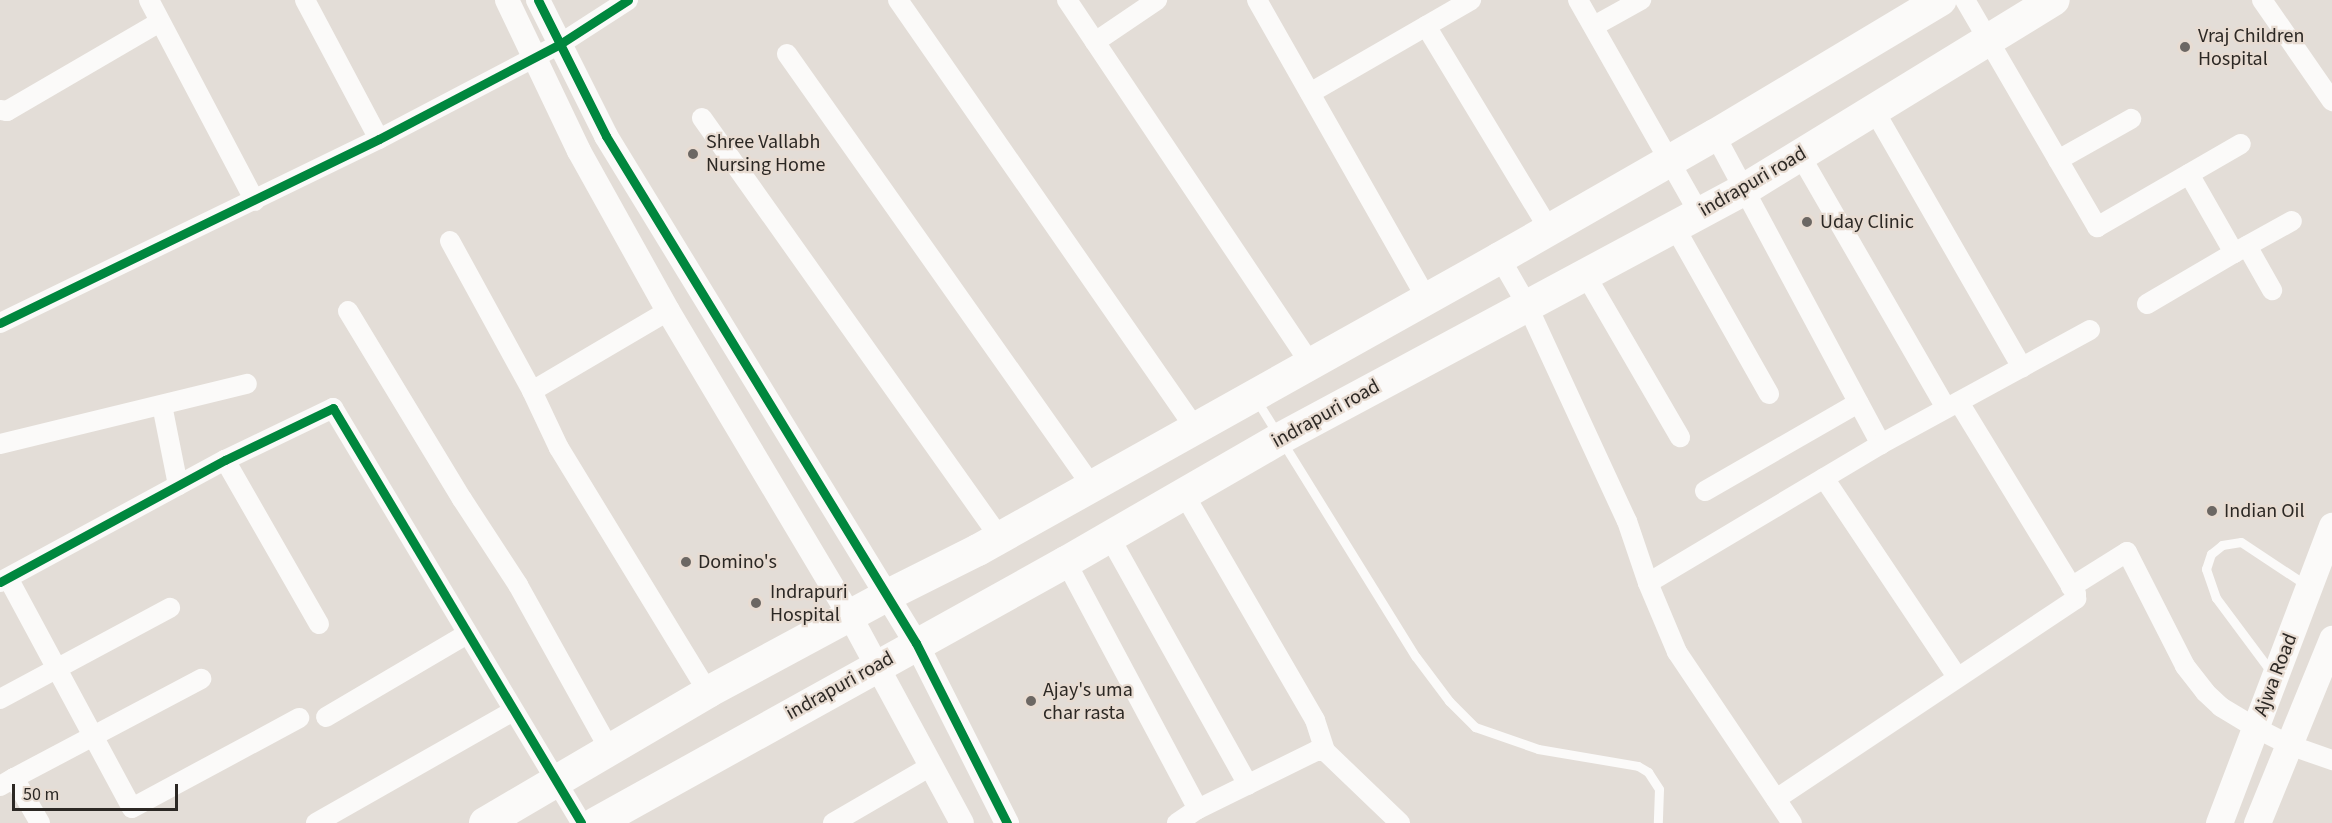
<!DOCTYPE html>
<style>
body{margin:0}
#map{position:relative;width:2332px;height:823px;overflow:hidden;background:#e3ddd7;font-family:"Source Sans 3",sans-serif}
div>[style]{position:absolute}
.service>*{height:9px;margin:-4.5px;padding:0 4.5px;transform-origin:4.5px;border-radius:4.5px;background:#fbfaf9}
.minor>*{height:20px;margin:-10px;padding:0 10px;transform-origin:10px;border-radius:10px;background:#fbfaf9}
.tertiary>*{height:24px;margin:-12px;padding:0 12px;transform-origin:12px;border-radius:12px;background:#fbfaf9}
.secondary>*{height:27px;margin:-13.5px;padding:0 13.5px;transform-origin:13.5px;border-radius:13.5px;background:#fbfaf9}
.primary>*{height:32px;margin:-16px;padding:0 16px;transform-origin:16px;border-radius:16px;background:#fbfaf9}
.cycleway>*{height:9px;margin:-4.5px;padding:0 4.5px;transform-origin:4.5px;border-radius:4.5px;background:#00873e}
.dots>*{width:16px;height:16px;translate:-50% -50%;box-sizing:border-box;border:3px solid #e8dcd2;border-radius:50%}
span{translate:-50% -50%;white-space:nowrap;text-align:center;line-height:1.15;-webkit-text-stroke:4.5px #e8dcd2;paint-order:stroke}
.poi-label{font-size:20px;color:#2c2824}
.left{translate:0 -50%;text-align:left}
.street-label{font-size:20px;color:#2c2824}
.scale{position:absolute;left:12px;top:784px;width:166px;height:27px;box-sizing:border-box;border:3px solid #2c2824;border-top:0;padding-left:8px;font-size:18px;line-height:21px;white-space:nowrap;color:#2c2824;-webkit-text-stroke:4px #e8dcd2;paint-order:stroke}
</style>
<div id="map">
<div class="service">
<div style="left:1257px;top:401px;width:301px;rotate:58.2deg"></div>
<div style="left:1416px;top:657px;width:55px;rotate:53.1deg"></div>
<div style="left:1449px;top:701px;width:37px;rotate:45deg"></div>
<div style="left:1475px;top:727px;width:67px;rotate:19.2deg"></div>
<div style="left:1538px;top:749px;width:101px;rotate:9.6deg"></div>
<div style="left:1638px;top:766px;width:12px;rotate:31deg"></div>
<div style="left:1648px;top:772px;width:20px;rotate:57deg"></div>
<div style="left:1659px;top:789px;width:34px;rotate:92deg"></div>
<div style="left:2272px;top:673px;width:94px;rotate:-126.7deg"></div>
<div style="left:2216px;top:598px;width:31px;rotate:-109deg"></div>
<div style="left:2206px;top:569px;width:16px;rotate:-72deg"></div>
<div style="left:2211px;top:554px;width:14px;rotate:-39deg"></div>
<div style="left:2222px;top:545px;width:19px;rotate:-9deg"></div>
<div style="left:2241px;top:542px;width:78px;rotate:33.5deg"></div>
</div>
<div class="minor">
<div style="left:149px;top:0;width:227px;rotate:62.2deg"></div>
<div style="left:305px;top:0;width:157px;rotate:62deg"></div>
<div style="left:898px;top:0;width:521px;rotate:55.24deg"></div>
<div style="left:1067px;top:0;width:437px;rotate:56.2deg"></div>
<div style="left:1257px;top:0;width:343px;rotate:60.4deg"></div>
<div style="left:1578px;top:0;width:245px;rotate:60.4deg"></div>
<div style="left:1965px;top:0;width:263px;rotate:59.8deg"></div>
<div style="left:2097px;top:227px;width:166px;rotate:-30deg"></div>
<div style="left:2262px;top:0;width:123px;rotate:55.3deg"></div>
<div style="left:1426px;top:26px;width:237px;rotate:58.8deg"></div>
<div style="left:1594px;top:26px;width:54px;rotate:-29deg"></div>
<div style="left:1095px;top:42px;width:75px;rotate:-34.1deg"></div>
<div style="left:787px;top:54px;width:529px;rotate:54.78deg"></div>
<div style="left:1310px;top:93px;width:186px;rotate:-30deg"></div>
<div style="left:0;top:110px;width:7px;rotate:8deg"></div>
<div style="left:7px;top:111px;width:177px;rotate:-30.2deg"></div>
<div style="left:1874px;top:110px;width:297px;rotate:60.1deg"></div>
<div style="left:702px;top:118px;width:515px;rotate:54.64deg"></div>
<div style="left:1715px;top:135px;width:351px;rotate:61.8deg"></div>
<div style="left:1800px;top:155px;width:292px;rotate:60deg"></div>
<div style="left:2058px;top:160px;width:84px;rotate:-29.3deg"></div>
<div style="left:2189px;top:174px;width:91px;rotate:60.3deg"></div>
<div style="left:2234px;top:253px;width:66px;rotate:-28.9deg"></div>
<div style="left:1674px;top:226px;width:193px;rotate:60.5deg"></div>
<div style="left:450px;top:241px;width:171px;rotate:61.3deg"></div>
<div style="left:532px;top:391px;width:63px;rotate:64.7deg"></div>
<div style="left:559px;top:448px;width:286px;rotate:58.6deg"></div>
<div style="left:2247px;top:246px;width:51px;rotate:60.4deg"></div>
<div style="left:1500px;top:258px;width:54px;rotate:60.1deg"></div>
<div style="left:1527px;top:305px;width:238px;rotate:65.2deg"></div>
<div style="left:1627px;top:521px;width:65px;rotate:71.3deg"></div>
<div style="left:1648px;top:583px;width:75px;rotate:67.2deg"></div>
<div style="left:1677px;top:652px;width:206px;rotate:56.1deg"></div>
<div style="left:1585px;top:274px;width:189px;rotate:59.8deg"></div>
<div style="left:2147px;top:304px;width:101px;rotate:-30.4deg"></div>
<div style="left:348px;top:311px;width:220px;rotate:58.8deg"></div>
<div style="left:462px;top:499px;width:103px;rotate:56.9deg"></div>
<div style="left:518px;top:585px;width:189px;rotate:60.9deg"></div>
<div style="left:0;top:323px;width:421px;rotate:-25.9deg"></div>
<div style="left:379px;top:139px;width:204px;rotate:-27.7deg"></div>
<div style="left:560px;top:44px;width:81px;rotate:-32.9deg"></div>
<div style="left:532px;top:391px;width:158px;rotate:-30.5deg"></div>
<div style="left:162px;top:405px;width:82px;rotate:78.7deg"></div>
<div style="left:0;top:444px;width:254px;rotate:-13.7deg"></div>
<div style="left:225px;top:460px;width:189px;rotate:60.2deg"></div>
<div style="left:1824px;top:478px;width:239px;rotate:56.2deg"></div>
<div style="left:1705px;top:491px;width:177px;rotate:-29.9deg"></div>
<div style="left:1184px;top:494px;width:261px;rotate:59.9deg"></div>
<div style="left:1315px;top:720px;width:33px;rotate:72deg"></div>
<div style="left:1109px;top:536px;width:285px;rotate:60.8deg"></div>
<div style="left:1066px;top:562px;width:280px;rotate:61.9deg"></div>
<div style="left:8px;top:578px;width:261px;rotate:61.7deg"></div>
<div style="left:132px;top:808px;width:190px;rotate:-28.3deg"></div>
<div style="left:0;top:582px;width:256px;rotate:-28.5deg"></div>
<div style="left:225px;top:460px;width:120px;rotate:-25.7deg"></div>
<div style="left:333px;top:408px;width:483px;rotate:59.1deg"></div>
<div style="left:1648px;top:583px;width:271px;rotate:-30.8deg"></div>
<div style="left:1881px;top:444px;width:238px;rotate:-28.6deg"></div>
<div style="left:2071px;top:587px;width:66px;rotate:-32deg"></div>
<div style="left:2127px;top:552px;width:128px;rotate:63deg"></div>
<div style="left:2185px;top:666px;width:33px;rotate:52deg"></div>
<div style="left:2205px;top:692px;width:22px;rotate:43deg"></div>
<div style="left:2221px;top:707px;width:41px;rotate:31deg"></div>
<div style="left:2256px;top:728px;width:37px;rotate:27deg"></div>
<div style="left:2289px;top:745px;width:46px;rotate:19.2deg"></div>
<div style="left:0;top:699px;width:193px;rotate:-28.2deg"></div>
<div style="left:326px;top:717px;width:164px;rotate:-30.5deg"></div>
<div style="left:14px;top:778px;width:212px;rotate:-27.9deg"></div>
<div style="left:0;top:786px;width:16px;rotate:-30deg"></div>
<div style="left:14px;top:778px;width:52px;rotate:60deg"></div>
<div style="left:1776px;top:799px;width:361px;rotate:-33.7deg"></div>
<div style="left:2076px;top:599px;width:5px;rotate:-90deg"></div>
<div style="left:2076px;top:594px;width:225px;rotate:-121.4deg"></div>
<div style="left:316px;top:823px;width:227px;rotate:-29.6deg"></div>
<div style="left:833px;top:823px;width:113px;rotate:-30.2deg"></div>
<div style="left:1177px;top:823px;width:25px;rotate:-34deg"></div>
<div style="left:1198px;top:809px;width:131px;rotate:-26.2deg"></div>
<div style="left:1316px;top:751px;width:9px"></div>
<div style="left:1325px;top:751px;width:104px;rotate:43.8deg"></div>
</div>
<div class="tertiary">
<div style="left:507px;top:0;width:167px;rotate:64.5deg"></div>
<div style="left:579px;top:151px;width:183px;rotate:60.9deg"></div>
<div style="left:668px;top:311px;width:355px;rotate:59.2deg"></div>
<div style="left:850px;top:616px;width:235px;rotate:61.6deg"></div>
<div style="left:538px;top:0;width:152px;rotate:63.4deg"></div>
<div style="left:606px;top:136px;width:594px;rotate:58.56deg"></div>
<div style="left:916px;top:643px;width:202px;rotate:63.2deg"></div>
</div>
<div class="secondary">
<div style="left:2219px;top:823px;width:318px;rotate:-69.2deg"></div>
<div style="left:2257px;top:823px;width:199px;rotate:-67.8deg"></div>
</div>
<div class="primary">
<div style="left:485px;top:823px;width:259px;rotate:-30.4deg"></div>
<div style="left:708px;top:692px;width:204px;rotate:-28.3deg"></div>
<div style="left:888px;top:595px;width:101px;rotate:-26.6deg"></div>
<div style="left:978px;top:550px;width:598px;rotate:-29.22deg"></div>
<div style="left:1500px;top:258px;width:248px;rotate:-29.8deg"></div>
<div style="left:1715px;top:135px;width:263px;rotate:-30.9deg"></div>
<div style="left:596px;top:823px;width:538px;rotate:-29.04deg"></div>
<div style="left:1066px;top:562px;width:246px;rotate:-30deg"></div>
<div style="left:1279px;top:439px;width:529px;rotate:-28.21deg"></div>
<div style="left:1745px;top:189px;width:362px;rotate:-31.5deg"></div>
</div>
<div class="cycleway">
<div style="left:538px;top:0;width:152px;rotate:63.4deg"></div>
<div style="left:606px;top:136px;width:594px;rotate:58.56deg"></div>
<div style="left:916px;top:643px;width:202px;rotate:63.2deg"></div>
<div style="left:0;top:323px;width:421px;rotate:-25.9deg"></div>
<div style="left:379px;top:139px;width:204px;rotate:-27.7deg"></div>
<div style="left:560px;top:44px;width:81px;rotate:-32.9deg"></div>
<div style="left:0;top:582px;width:256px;rotate:-28.5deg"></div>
<div style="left:225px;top:460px;width:120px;rotate:-25.7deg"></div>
<div style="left:333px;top:408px;width:483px;rotate:59.1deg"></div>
</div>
<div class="dots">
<div style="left:2185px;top:47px;background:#6c6763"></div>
<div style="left:693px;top:154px;background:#6c6763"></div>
<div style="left:1807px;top:222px;background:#6c6763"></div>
<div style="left:2212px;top:511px;background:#6c6763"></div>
<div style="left:686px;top:562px;background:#6c6763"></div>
<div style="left:756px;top:603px;background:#6c6763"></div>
<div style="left:1031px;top:701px;background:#6c6763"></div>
</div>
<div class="poi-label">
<span class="left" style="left:2198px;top:48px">Vraj Children<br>Hospital</span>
<span class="left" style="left:706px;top:154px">Shree Vallabh<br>Nursing Home</span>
<span class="left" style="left:1820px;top:222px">Uday Clinic</span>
<span class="left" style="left:2224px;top:511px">Indian Oil</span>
<span class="left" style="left:698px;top:562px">Domino's</span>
<span class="left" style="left:770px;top:604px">Indrapuri<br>Hospital</span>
<span class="left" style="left:1043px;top:702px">Ajay's uma<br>char rasta</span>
</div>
<div class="street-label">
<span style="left:1753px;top:182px;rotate:-30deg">indrapuri road</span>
<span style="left:1326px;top:414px;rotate:-29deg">indrapuri road</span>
<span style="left:2276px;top:675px;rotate:-69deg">Ajwa Road</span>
<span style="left:840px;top:686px;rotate:-29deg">indrapuri road</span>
</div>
<div class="scale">50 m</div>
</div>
